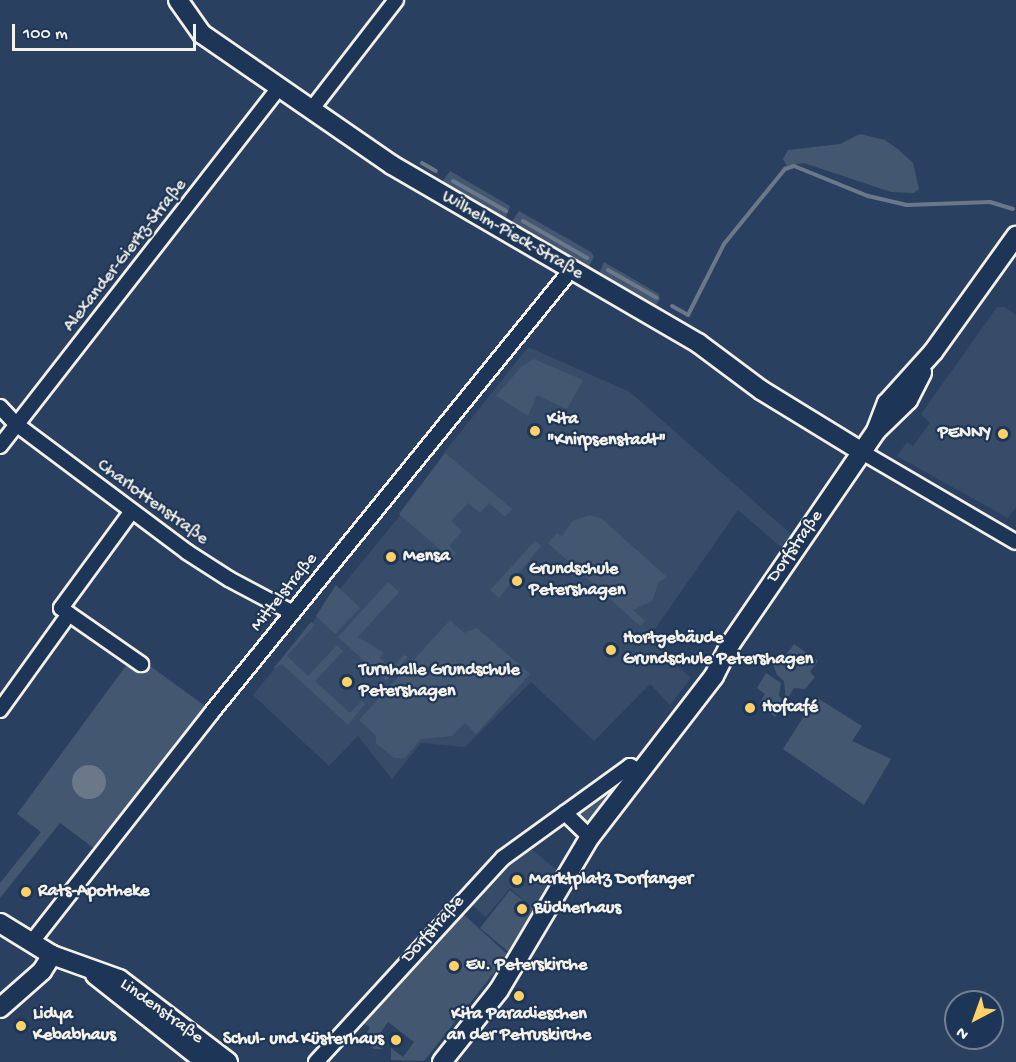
<!DOCTYPE html>
<meta charset="utf-8">
<style>
body{margin:0}
#map{position:relative;width:1016px;height:1062px;overflow:hidden;background:#2a4060;font-family:"Gochi Hand",sans-serif}
div>[style]{position:absolute}
.built>*{inset:0;background:#374c69}
.green>*{inset:0;background:#445771}
.water>*{inset:0;background:#6a788a}
.round{border-radius:50%}
.stream>*{height:4px;margin:-2px;padding:0 2px;transform-origin:2px;border-radius:2px;background:#6a788a}
.roads{filter:drop-shadow(2px 0 #f4f1e8) drop-shadow(-2px 0 #f4f1e8) drop-shadow(0 2px #f4f1e8) drop-shadow(0 -2px #f4f1e8)}
.street>*{height:14px;margin:-7px;padding:0 7px;transform-origin:7px;border-radius:7px;background:#1d3557}
.secondary>*{height:18px;margin:-9px;padding:0 9px;transform-origin:9px;border-radius:9px;background:#1d3557}
.dots>*{width:16px;height:16px;translate:-50% -50%;box-sizing:border-box;border:3px solid #1d3557;border-radius:50%}
span{translate:-50% -50%;white-space:nowrap;text-align:center;line-height:1.15;-webkit-text-stroke:4.5px #1d3557;paint-order:stroke}
.street-label{font-size:18px;color:#f4f1e8}
.poi-label{font-size:18px;color:#f4f1e8;font-weight:700}
.left{translate:0 -50%;text-align:left}
.right{translate:-100% -50%;text-align:right}
.north{position:absolute;left:944px;top:990px;width:60px;height:60px;box-sizing:border-box;background:#1d3557;border:2px solid #738091;border-radius:50%;rotate:221deg;font-size:16px;font-weight:700;line-height:24px;text-align:center;color:#f4f1e8}
.north::after{content:'';display:block;margin:auto;width:21px;height:27px;background:#ffd166;clip-path:polygon(50% 0,100% 100%,50% 72%,0 100%)}
.scale{position:absolute;left:12px;top:24px;width:184px;height:27px;box-sizing:border-box;border:3px solid #f4f1e8;border-top:0;padding-left:8px;font-size:18px;line-height:21px;white-space:nowrap;color:#f4f1e8;-webkit-text-stroke:4px #1d3557;paint-order:stroke}
</style>
<div id="map">
<div class="built">
<div style="clip-path:polygon(997px 307px,1005px 307px,1016px 315px,1016px 507px,1008px 518px,897px 456px,907px 442px,913px 446px,930px 423px,921px 414px)"></div>
<div style="clip-path:polygon(528px 347px,630px 392px,791px 534px,781px 547px,738px 510px,648px 639px,691px 678px,670px 705px,650px 684px,594px 741px,531px 682px,465px 747px,421px 743px,392px 779px,358px 736px,329px 766px,253px 695px,434px 474px,443px 454px)"></div>
<div style="clip-path:polygon(526px 845px,557px 870px,535px 910px,510px 888px,486px 917px,466px 900px)"></div>
</div>
<div class="green">
<div style="clip-path:polygon(860px 134px,885px 140px,899px 150px,913px 163px,919px 189px,914px 193px,891px 192px,804px 163px,787px 166px,783px 159px,788px 150px,840px 144px)"></div>
<div style="clip-path:polygon(450px 171px,510px 206px,504px 223px,438px 188px)"></div>
<div style="clip-path:polygon(519px 211px,591px 252px,594px 257px,588px 268px,509px 226px)"></div>
<div style="clip-path:polygon(604px 262px,659px 294px,660px 299px,653px 310px,605px 279px,597px 279px)"></div>
<div style="clip-path:polygon(534px 359px,583px 380px,567px 409px,537px 395px,528px 416px,496px 396px,522px 366px)"></div>
<div style="clip-path:polygon(445px 453px,512px 509px,505px 517px,489px 503px,480px 513px,468px 503px,451px 521px,462px 531px,449px 546px,456px 553px,451px 559px,399px 514px)"></div>
<div style="clip-path:polygon(590px 515px,602px 519px,667px 577px,659px 582px,652px 601px,633px 610px,645px 621px,640px 626px,548px 543px,557px 533px,562px 536px,572px 521px)"></div>
<div style="clip-path:polygon(535px 541px,541px 546px,499px 598px,490px 590px)"></div>
<div style="clip-path:polygon(388px 582px,399px 592px,358px 637px,384px 653px,380px 658px,392px 668px,404px 655px,408px 657px,386px 681px,338px 637px)"></div>
<div style="clip-path:polygon(336px 585px,360px 608px,335px 634px,316px 616px)"></div>
<div style="clip-path:polygon(450px 620px,464px 633px,477px 628px,530px 674px,476px 734px,465px 723px,452px 736px,421px 739px,405px 758px,394px 758px,376px 743px,376px 736px,359px 720px)"></div>
<div style="clip-path:polygon(311px 622px,315px 625px,287px 656px,308px 676px,337px 645px,343px 651px,315px 681px,350px 713px,362px 701px,365px 704px,348px 725px,282px 664px,273px 669px)"></div>
<div style="clip-path:polygon(794px 644px,818px 661px,810px 672px,815px 677px,805px 689px,794px 688px,786px 701px,784px 681px,777px 675px,772px 662px,780px 652px,786px 655px)"></div>
<div style="clip-path:polygon(128px 663px,138px 671px,146px 663px,209px 709px,95px 849px,60px 823px,0 898px,0 883px,41px 832px,17px 814px)"></div>
<div style="clip-path:polygon(766px 673px,781px 683px,779px 696px,785px 703px,775px 717px,760px 702px,765px 694px,757px 688px)"></div>
<div style="clip-path:polygon(816px 697px,862px 726px,852px 741px,891px 759px,864px 805px,783px 749px)"></div>
<div style="clip-path:polygon(623px 779px,592px 823px,587px 826px,575px 816px,575px 811px)"></div>
<div style="clip-path:polygon(510px 890px,535px 910px,510px 953px,480px 928px)"></div>
<div style="clip-path:polygon(461px 912px,508px 955px,424px 1061px,391px 1060px,391px 1048px,403px 1057px,414px 1042px,388px 1022px,377px 1038px,385px 1044px,382px 1049px,374px 1049px,363px 1040px,370px 1027px,360px 1022px)"></div>
</div>
<div class="water">
<div class="round" style="left:72px;top:765px;width:34px;height:34px"></div>
</div>
<div class="stream">
<div style="left:422px;top:163px;width:16px;rotate:30deg"></div>
<div style="left:453px;top:181px;width:61px;rotate:29.5deg"></div>
<div style="left:523px;top:221px;width:74px;rotate:30deg"></div>
<div style="left:608px;top:270px;width:56px;rotate:29.7deg"></div>
<div style="left:672px;top:306px;width:18px;rotate:29deg"></div>
<div style="left:688px;top:315px;width:80px;rotate:-63.1deg"></div>
<div style="left:724px;top:244px;width:97px;rotate:-50.9deg"></div>
<div style="left:785px;top:169px;width:9px;rotate:-18deg"></div>
<div style="left:794px;top:166px;width:80px;rotate:22.1deg"></div>
<div style="left:868px;top:196px;width:40px;rotate:13deg"></div>
<div style="left:907px;top:205px;width:83px;rotate:-2.1deg"></div>
<div style="left:990px;top:202px;width:24px;rotate:17deg"></div>
</div>
<div class="roads">
<div class="street">
<div style="left:311px;top:110px;width:139px;rotate:-52.3deg"></div>
<div style="left:0;top:407px;width:23px;rotate:47deg"></div>
<div style="left:16px;top:424px;width:214px;rotate:36.8deg"></div>
<div style="left:187px;top:552px;width:50px;rotate:32.7deg"></div>
<div style="left:229px;top:579px;width:72px;rotate:28deg"></div>
<div style="left:0;top:446px;width:454px;rotate:-52.1deg"></div>
<div style="left:862px;top:452px;width:178px;rotate:30.3deg"></div>
<div style="left:69px;top:614px;width:88px;rotate:34.8deg"></div>
<div style="left:0;top:710px;width:118px;rotate:-54.3deg"></div>
<div style="left:69px;top:614px;width:10px;rotate:-143deg"></div>
<div style="left:61px;top:608px;width:120px;rotate:-53.8deg"></div>
<div style="left:565px;top:813px;width:35px;rotate:44deg"></div>
<div style="left:31px;top:943px;width:293px;rotate:-51.9deg"></div>
<div style="left:212px;top:712px;width:569px;rotate:-50.92deg"></div>
<div style="left:316px;top:1062px;width:277px;rotate:-47.5deg"></div>
<div style="left:503px;top:858px;width:157px;rotate:-35.9deg"></div>
<div style="left:630px;top:766px;width:11px;rotate:27deg"></div>
</div>
<div class="secondary">
<div style="left:178px;top:0;width:42px;rotate:54.8deg"></div>
<div style="left:202px;top:34px;width:231px;rotate:34.6deg"></div>
<div style="left:392px;top:165px;width:354px;rotate:30.2deg"></div>
<div style="left:698px;top:343px;width:79px;rotate:36.7deg"></div>
<div style="left:761px;top:390px;width:119px;rotate:31.5deg"></div>
<div style="left:877px;top:430px;width:43px;rotate:-44.1deg"></div>
<div style="left:908px;top:400px;width:31px;rotate:-63deg"></div>
<div style="left:0;top:923px;width:61px;rotate:31.6deg"></div>
<div style="left:52px;top:955px;width:71px;rotate:19.7deg"></div>
<div style="left:119px;top:979px;width:137px;rotate:37.3deg"></div>
<div style="left:95px;top:975px;width:140px;rotate:38.3deg"></div>
<div style="left:0;top:1008px;width:56px;rotate:-41.4deg"></div>
<div style="left:42px;top:971px;width:19px;rotate:-58deg"></div>
<div style="left:442px;top:1062px;width:92px;rotate:-51.6deg"></div>
<div style="left:499px;top:990px;width:178px;rotate:-59.3deg"></div>
<div style="left:590px;top:837px;width:203px;rotate:-52.4deg"></div>
<div style="left:714px;top:676px;width:37px;rotate:-63deg"></div>
<div style="left:731px;top:643px;width:257px;rotate:-55.6deg"></div>
<div style="left:876px;top:431px;width:30px;rotate:-69deg"></div>
<div style="left:887px;top:403px;width:69px;rotate:-48deg"></div>
<div style="left:933px;top:352px;width:143px;rotate:-54.4deg"></div>
</div>
</div>
<div class="dots">
<div style="left:535px;top:431px;background:#ffd166"></div>
<div style="left:1003px;top:434px;background:#ffd166"></div>
<div style="left:391px;top:557px;background:#ffd166"></div>
<div style="left:517px;top:581px;background:#ffd166"></div>
<div style="left:611px;top:650px;background:#ffd166"></div>
<div style="left:347px;top:682px;background:#ffd166"></div>
<div style="left:750px;top:708px;background:#ffd166"></div>
<div style="left:517px;top:880px;background:#ffd166"></div>
<div style="left:26px;top:892px;background:#ffd166"></div>
<div style="left:522px;top:909px;background:#ffd166"></div>
<div style="left:454px;top:966px;background:#ffd166"></div>
<div style="left:519px;top:996px;background:#ffd166"></div>
<div style="left:21px;top:1026px;background:#ffd166"></div>
<div style="left:396px;top:1040px;background:#ffd166"></div>
</div>
<div class="street-label">
<span style="left:512px;top:236px;rotate:30deg">Wilhelm-Pieck-Straße</span>
<span style="left:126px;top:256px;rotate:-52deg">Alexander-Giertz-Straße</span>
<span style="left:152px;top:503px;rotate:36deg">Charlottenstraße</span>
<span style="left:796px;top:547px;rotate:-55deg">Dorfstraße</span>
<span style="left:285px;top:593px;rotate:-51deg">Mittelstraße</span>
<span style="left:434px;top:930px;rotate:-48deg">Dorfstraße</span>
<span style="left:161px;top:1012px;rotate:36deg">Lindenstraße</span>
</div>
<div class="poi-label">
<span class="left" style="left:547px;top:431px">Kita<br>"Knirpsenstadt"</span>
<span class="right" style="left:991px;top:434px">PENNY</span>
<span class="left" style="left:403px;top:557px">Mensa</span>
<span class="left" style="left:529px;top:581px">Grundschule<br>Petershagen</span>
<span class="left" style="left:623px;top:650px">Hortgebäude<br>Grundschule Petershagen</span>
<span class="left" style="left:359px;top:682px">Turnhalle Grundschule<br>Petershagen</span>
<span class="left" style="left:762px;top:708px">Hofcafé</span>
<span class="left" style="left:529px;top:880px">Marktplatz Dorfanger</span>
<span class="left" style="left:38px;top:892px">Rats-Apotheke</span>
<span class="left" style="left:534px;top:909px">Büdnerhaus</span>
<span class="left" style="left:466px;top:966px">Ev. Peterskirche</span>
<span class="left" style="left:33px;top:1026px">Lidya<br>Kebabhaus</span>
<span style="left:519px;top:1026px">Kita Paradieschen<br>an der Petruskirche</span>
<span class="right" style="left:384px;top:1040px">Schul- und Küsterhaus</span>
</div>
<div class="north">N</div>
<div class="scale">100 m</div>
</div>
